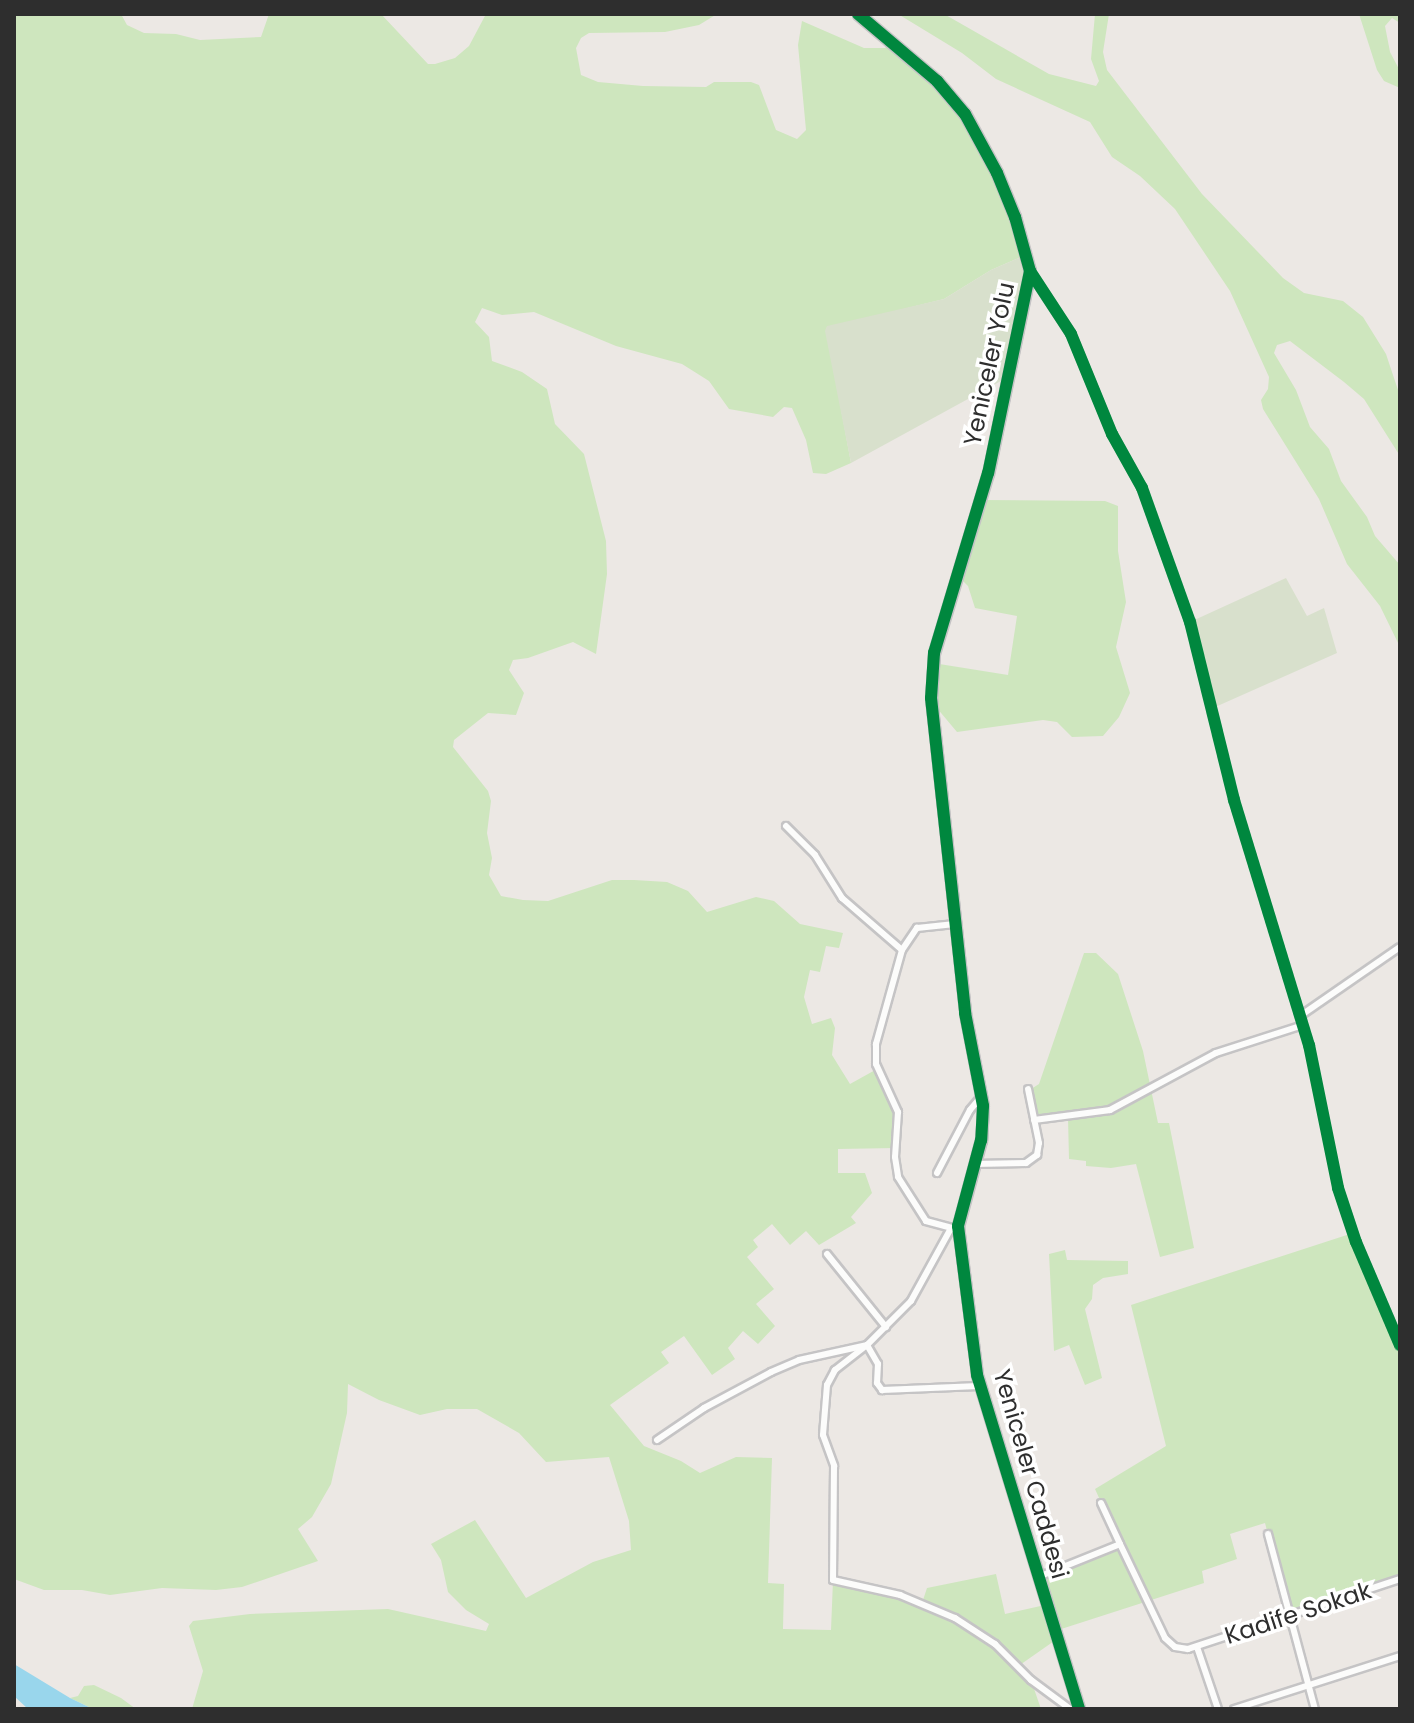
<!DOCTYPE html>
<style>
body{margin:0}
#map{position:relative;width:1414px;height:1723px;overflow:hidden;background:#ece8e4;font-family:Poppins,sans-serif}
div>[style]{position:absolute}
.green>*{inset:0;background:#cee6be}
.cemetery>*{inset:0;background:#d8e0cc}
.water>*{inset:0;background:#99d6ec}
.roads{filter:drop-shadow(2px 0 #c5c4c5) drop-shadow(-2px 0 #c5c4c5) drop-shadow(0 2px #c5c4c5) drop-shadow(0 -2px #c5c4c5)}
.street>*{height:6px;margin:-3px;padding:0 3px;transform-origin:3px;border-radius:3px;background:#fcfcfb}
.secondary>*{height:9px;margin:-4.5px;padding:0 4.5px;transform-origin:4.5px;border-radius:4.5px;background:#fcfcfb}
.cycleway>*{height:12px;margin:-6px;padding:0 6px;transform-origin:6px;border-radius:6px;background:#00873e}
span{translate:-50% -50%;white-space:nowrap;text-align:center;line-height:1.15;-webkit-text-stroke:7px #fff;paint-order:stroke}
.street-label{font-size:24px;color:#2e2e2e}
.frame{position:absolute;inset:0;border:16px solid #2e2e2e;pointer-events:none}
</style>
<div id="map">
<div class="green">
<div style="clip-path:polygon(14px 14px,121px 14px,127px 25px,144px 33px,176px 34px,200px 40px,261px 37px,269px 14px,381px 14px,428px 64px,435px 64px,455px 58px,469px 46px,486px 14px,717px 14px,699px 25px,665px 32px,589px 33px,581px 38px,576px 48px,581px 75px,598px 82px,643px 86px,706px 87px,714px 82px,751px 82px,759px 85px,776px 130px,797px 139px,806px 130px,798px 45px,802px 21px,864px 48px,885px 48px,893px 42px,937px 81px,980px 140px,1028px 254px,991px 270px,944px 299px,826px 328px,851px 463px,826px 474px,813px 473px,806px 440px,792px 408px,784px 407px,773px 417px,729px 409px,709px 381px,682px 364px,616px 346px,534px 312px,502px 315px,482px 308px,475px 322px,489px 337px,492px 361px,522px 372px,547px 389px,555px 424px,584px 454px,606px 541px,607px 574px,596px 654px,573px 642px,528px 658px,513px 660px,509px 670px,524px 693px,516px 715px,488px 713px,454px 740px,453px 747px,488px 791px,491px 801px,487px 833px,492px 858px,489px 875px,501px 896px,523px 900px,548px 901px,612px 880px,634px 880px,667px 882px,688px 891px,707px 912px,756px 897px,774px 901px,800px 924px,843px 933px,839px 948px,826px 946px,820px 972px,810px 970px,804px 997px,812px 1024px,831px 1018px,835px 1028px,832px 1055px,850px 1084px,877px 1069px,897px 1107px,896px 1148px,838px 1149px,838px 1173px,865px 1173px,872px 1193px,851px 1217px,856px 1223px,819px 1245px,806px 1231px,790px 1245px,772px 1224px,753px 1240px,758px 1247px,747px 1257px,774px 1289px,756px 1304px,775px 1326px,758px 1344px,743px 1331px,728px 1348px,735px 1359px,712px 1375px,684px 1336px,661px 1352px,669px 1363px,610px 1405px,644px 1446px,681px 1461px,700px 1473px,736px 1457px,772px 1458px,768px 1583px,784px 1584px,783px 1629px,831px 1630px,833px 1580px,922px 1603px,927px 1588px,996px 1574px,1005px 1614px,1045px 1605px,1038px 1577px,1120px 1544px,1095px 1489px,1166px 1446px,1131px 1305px,1353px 1233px,1400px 1345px,1400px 1579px,1290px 1616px,1265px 1523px,1230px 1534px,1237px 1559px,1202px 1571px,1204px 1583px,1055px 1631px,1057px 1639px,1017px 1667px,1031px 1680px,1041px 1709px,192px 1709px,203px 1671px,189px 1626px,193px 1621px,250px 1614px,388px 1609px,486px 1631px,489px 1624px,466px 1610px,448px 1592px,441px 1560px,431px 1544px,475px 1520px,526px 1598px,593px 1562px,631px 1550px,629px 1521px,609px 1457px,546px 1462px,519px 1433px,477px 1409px,447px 1409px,420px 1415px,379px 1400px,348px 1384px,347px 1413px,331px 1484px,312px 1517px,298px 1529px,318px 1561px,242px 1587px,216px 1590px,162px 1588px,110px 1595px,82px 1590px,44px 1590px,14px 1579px)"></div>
<div style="clip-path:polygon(898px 14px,944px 14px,1049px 74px,1096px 86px,1099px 81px,1091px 59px,1095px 14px,1109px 14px,1103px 52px,1107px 70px,1202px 194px,1283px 278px,1304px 293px,1343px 301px,1363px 317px,1386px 354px,1400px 396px,1400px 456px,1364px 399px,1344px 382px,1290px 341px,1277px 345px,1274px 353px,1296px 390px,1310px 427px,1329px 449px,1341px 481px,1367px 517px,1375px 536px,1400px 565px,1400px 647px,1380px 606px,1347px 564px,1319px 499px,1263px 409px,1261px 400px,1268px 389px,1269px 377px,1230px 291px,1175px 209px,1140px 176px,1112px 157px,1090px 122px,996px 79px,962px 53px)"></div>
<div style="clip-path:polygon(1359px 14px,1400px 14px,1400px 23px,1392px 18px,1385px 26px,1390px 52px,1400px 71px,1400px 88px,1384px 81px,1377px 70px)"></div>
<div style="clip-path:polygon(981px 500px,1105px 501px,1118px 506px,1118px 551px,1126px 602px,1116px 647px,1130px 693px,1119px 717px,1103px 736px,1072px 737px,1057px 722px,1043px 720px,957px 732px,931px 701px,933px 663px,1008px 675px,1017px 616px,975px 608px,968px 586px,959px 577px)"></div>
<div style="clip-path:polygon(1084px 953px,1096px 953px,1118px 974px,1143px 1051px,1158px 1123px,1169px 1123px,1194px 1248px,1160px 1257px,1136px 1164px,1111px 1168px,1086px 1166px,1086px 1161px,1069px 1159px,1068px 1118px,1034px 1120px,1028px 1091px,1039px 1084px)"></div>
<div style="clip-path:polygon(1065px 1250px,1067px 1260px,1128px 1261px,1128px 1274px,1103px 1278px,1093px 1285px,1092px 1299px,1085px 1309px,1102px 1378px,1085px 1385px,1069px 1345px,1054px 1351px,1049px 1254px)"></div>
<div style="clip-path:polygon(94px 1685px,121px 1698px,136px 1709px,93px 1709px,70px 1698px,78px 1696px,84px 1686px)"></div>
</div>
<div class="cemetery">
<div style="clip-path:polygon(1028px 254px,1030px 271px,1010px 376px,851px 463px,825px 331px,827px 326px,944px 299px,991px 270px)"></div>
<div style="clip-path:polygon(1286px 578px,1307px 616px,1324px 608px,1337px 653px,1213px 708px,1190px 622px)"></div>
</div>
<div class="water">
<div style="clip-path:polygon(14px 1664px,70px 1698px,93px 1709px,28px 1709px,14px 1696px)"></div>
</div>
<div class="roads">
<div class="street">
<div style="left:1031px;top:273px;width:73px;rotate:56.7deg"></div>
<div style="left:1071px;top:334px;width:108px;rotate:67.7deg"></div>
<div style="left:1112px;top:434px;width:62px;rotate:60.9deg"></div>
<div style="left:1142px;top:488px;width:142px;rotate:70.3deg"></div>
<div style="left:1190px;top:622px;width:183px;rotate:76.1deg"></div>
<div style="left:1234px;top:800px;width:256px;rotate:73deg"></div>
<div style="left:1309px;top:1045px;width:146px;rotate:78.5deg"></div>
<div style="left:1338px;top:1188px;width:57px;rotate:71.6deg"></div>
<div style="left:1356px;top:1242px;width:112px;rotate:66.9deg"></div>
<div style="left:786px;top:826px;width:41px;rotate:45deg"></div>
<div style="left:815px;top:855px;width:51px;rotate:57.9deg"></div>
<div style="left:842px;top:898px;width:79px;rotate:40.9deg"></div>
<div style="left:902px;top:950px;width:27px;rotate:-56deg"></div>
<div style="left:917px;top:928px;width:38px;rotate:-6deg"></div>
<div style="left:902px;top:950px;width:98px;rotate:105.5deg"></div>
<div style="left:876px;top:1044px;width:20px;rotate:90deg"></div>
<div style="left:876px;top:1064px;width:53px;rotate:65.4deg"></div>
<div style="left:898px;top:1112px;width:45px;rotate:93.8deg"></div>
<div style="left:895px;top:1157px;width:20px;rotate:81deg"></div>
<div style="left:898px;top:1177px;width:52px;rotate:57.5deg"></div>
<div style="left:926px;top:1221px;width:27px;rotate:15deg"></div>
<div style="left:1300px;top:1016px;width:121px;rotate:-34.6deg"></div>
<div style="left:1034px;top:1120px;width:77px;rotate:-7.5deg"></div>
<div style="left:1110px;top:1110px;width:120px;rotate:-28.3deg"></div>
<div style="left:1216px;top:1053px;width:91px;rotate:-17.8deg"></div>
<div style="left:974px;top:1164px;width:52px;rotate:-1.1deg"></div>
<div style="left:1026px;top:1163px;width:14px;rotate:-36deg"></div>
<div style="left:1037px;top:1155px;width:12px;rotate:-81deg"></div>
<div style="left:1039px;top:1143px;width:55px;rotate:-101.5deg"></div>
<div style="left:937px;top:1173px;width:71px;rotate:-62.4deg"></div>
<div style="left:970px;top:1110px;width:17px;rotate:-50deg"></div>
<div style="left:958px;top:1226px;width:9px;rotate:153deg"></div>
<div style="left:950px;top:1230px;width:81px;rotate:118.8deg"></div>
<div style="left:911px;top:1301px;width:62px;rotate:135deg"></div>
<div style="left:867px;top:1345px;width:41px;rotate:142deg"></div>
<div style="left:835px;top:1370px;width:17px;rotate:118deg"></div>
<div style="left:827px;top:1385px;width:50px;rotate:94.6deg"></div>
<div style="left:823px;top:1435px;width:33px;rotate:70deg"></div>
<div style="left:834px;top:1466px;width:114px;rotate:90.5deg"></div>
<div style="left:833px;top:1580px;width:69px;rotate:12.6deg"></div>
<div style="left:900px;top:1595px;width:60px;rotate:22.7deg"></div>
<div style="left:955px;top:1618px;width:48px;rotate:33deg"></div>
<div style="left:995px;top:1644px;width:51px;rotate:45deg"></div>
<div style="left:1031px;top:1680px;width:49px;rotate:36.6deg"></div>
<div style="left:827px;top:1254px;width:94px;rotate:51.1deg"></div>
<div style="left:657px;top:1440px;width:57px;rotate:-34.2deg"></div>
<div style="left:704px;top:1408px;width:76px;rotate:-28.2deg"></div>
<div style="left:771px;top:1372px;width:30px;rotate:-23deg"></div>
<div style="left:799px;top:1360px;width:70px;rotate:-12.4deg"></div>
<div style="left:867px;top:1345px;width:22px;rotate:60deg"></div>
<div style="left:878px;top:1364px;width:19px;rotate:93deg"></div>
<div style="left:877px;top:1383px;width:9px;rotate:54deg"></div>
<div style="left:882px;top:1390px;width:97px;rotate:-2.4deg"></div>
<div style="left:1101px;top:1503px;width:45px;rotate:65.1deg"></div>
<div style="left:1268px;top:1534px;width:181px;rotate:75deg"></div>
<div style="left:1038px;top:1577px;width:88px;rotate:-21.9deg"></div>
<div style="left:1120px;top:1544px;width:104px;rotate:64.4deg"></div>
<div style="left:1165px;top:1638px;width:13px;rotate:42deg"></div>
<div style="left:1175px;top:1647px;width:13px;rotate:9deg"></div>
<div style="left:1188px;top:1649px;width:223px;rotate:-18.3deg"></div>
<div style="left:1197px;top:1647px;width:65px;rotate:71.3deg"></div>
<div style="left:1234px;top:1709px;width:174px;rotate:-17.7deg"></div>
</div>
<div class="secondary">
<div style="left:858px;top:14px;width:104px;rotate:40.3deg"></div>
<div style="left:937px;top:81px;width:43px;rotate:49.7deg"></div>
<div style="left:965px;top:114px;width:67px;rotate:61.5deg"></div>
<div style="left:997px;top:173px;width:48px;rotate:67.8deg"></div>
<div style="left:1015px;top:217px;width:56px;rotate:74.5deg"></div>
<div style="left:1030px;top:271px;width:206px;rotate:101.7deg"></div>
<div style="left:988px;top:473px;width:188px;rotate:106.7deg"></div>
<div style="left:934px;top:653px;width:45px;rotate:93.8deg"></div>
<div style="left:931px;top:698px;width:317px;rotate:83.8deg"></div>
<div style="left:965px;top:1013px;width:95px;rotate:79deg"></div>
<div style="left:983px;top:1106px;width:34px;rotate:93deg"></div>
<div style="left:981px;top:1140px;width:89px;rotate:105deg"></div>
<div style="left:958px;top:1226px;width:150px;rotate:82.7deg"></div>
<div style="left:977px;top:1375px;width:349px;rotate:73deg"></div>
</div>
</div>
<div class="cycleway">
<div style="left:858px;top:14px;width:104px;rotate:40.3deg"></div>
<div style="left:937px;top:81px;width:43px;rotate:49.7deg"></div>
<div style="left:965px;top:114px;width:67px;rotate:61.5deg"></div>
<div style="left:997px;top:173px;width:48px;rotate:67.8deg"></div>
<div style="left:1015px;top:217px;width:56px;rotate:74.5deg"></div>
<div style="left:1030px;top:271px;width:206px;rotate:101.7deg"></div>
<div style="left:988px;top:473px;width:188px;rotate:106.7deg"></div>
<div style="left:934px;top:653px;width:45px;rotate:93.8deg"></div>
<div style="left:931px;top:698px;width:317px;rotate:83.8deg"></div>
<div style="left:965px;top:1013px;width:95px;rotate:79deg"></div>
<div style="left:983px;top:1106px;width:34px;rotate:93deg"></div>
<div style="left:981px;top:1140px;width:89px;rotate:105deg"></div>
<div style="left:958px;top:1226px;width:150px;rotate:82.7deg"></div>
<div style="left:977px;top:1375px;width:349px;rotate:73deg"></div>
<div style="left:1030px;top:271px;width:75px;rotate:56.9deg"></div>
<div style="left:1071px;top:334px;width:108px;rotate:67.7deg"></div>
<div style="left:1112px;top:434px;width:62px;rotate:60.9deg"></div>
<div style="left:1142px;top:488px;width:142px;rotate:70.3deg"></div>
<div style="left:1190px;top:622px;width:183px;rotate:76.1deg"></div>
<div style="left:1234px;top:800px;width:256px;rotate:73deg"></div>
<div style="left:1309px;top:1045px;width:146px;rotate:78.5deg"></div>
<div style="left:1338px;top:1188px;width:57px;rotate:71.6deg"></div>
<div style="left:1356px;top:1242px;width:112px;rotate:66.9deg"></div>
</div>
<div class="street-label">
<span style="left:989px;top:364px;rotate:-78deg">Yeniceler Yolu</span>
<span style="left:1031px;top:1474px;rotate:74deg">Yeniceler Caddesi</span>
<span style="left:1298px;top:1613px;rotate:-18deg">Kadife Sokak</span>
</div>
<div class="frame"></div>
</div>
